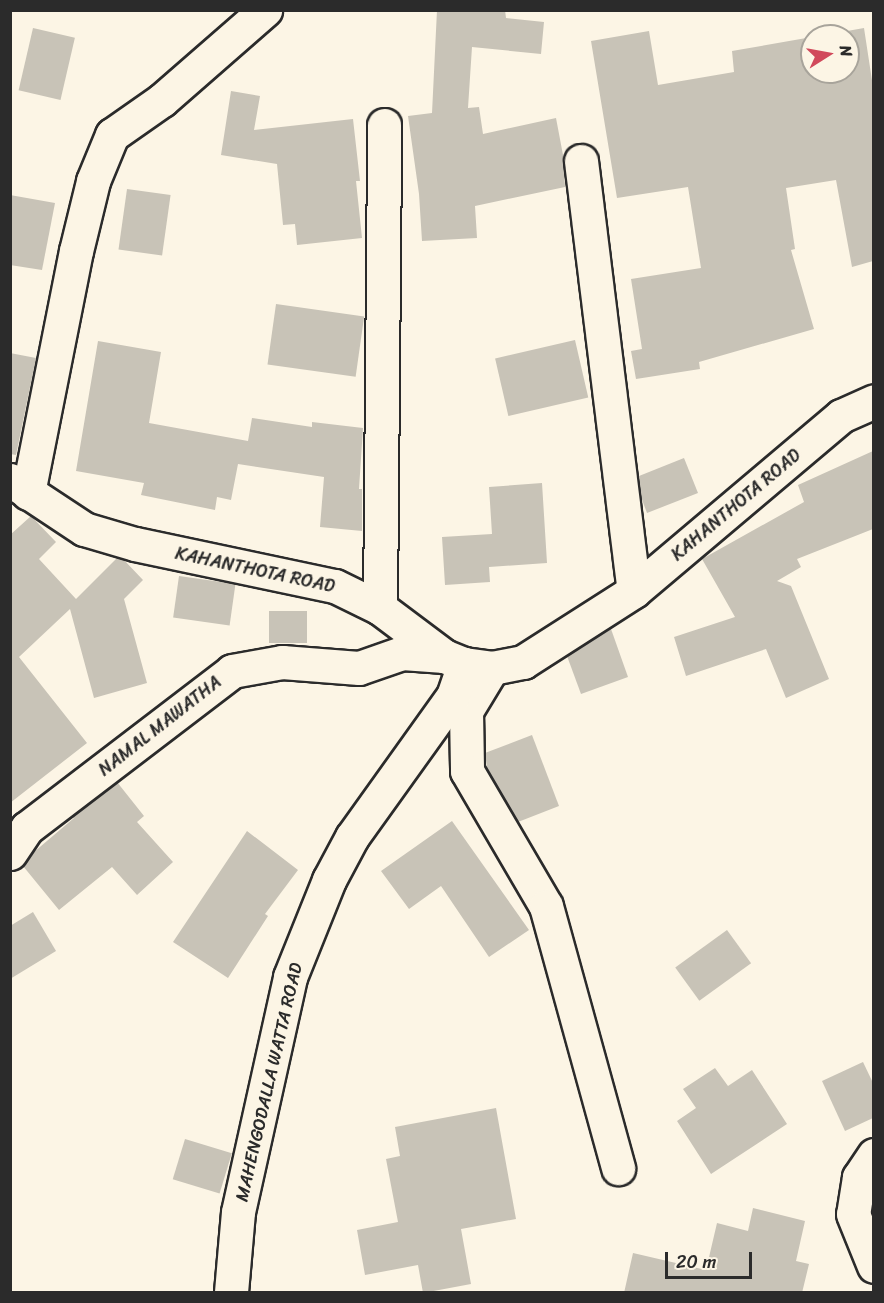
<!DOCTYPE html>
<style>
body{margin:0}
#map{position:relative;width:884px;height:1303px;overflow:hidden;background:#fcf5e5;font-family:Sriracha,sans-serif}
div>[style]{position:absolute}
.building>*{inset:0;background:#c8c3b7;transform-origin:0 0}
.roads{filter:drop-shadow(2px 0 #2b2b2b) drop-shadow(-2px 0 #2b2b2b) drop-shadow(0 2px #2b2b2b) drop-shadow(0 -2px #2b2b2b)}
.minor>*{height:33px;margin:-16.5px;padding:0 16.5px;transform-origin:16.5px;border-radius:16.5px;background:#fcf5e5}
.major>*{height:33px;margin:-16.5px;padding:0 16.5px;transform-origin:16.5px;border-radius:16.5px;background:#fcf5e5}
span{translate:-50% -50%;white-space:nowrap;text-align:center;line-height:1.15;-webkit-text-stroke:4.5px #fcf5e5;paint-order:stroke}
.street-label{font-size:18px;color:#2b2b2b}
.frame{position:absolute;inset:0;border:12px solid #2b2b2b;pointer-events:none}
.north{position:absolute;left:800px;top:24px;width:60px;height:60px;box-sizing:border-box;background:#fcf5e5;border:2px solid #a8a49b;border-radius:50%;rotate:79deg;font-size:16px;font-weight:700;line-height:24px;text-align:center;color:#2b2b2b}
.north::after{content:'';display:block;margin:auto;width:21px;height:27px;background:#d1495b;clip-path:polygon(50% 0,100% 100%,50% 72%,0 100%)}
.scale{position:absolute;left:665px;top:1252px;width:87px;height:27px;box-sizing:border-box;border:3px solid #2b2b2b;border-top:0;padding-left:8px;font-size:18px;line-height:21px;white-space:nowrap;color:#2b2b2b;-webkit-text-stroke:4px #fcf5e5;paint-order:stroke}
</style>
<div id="map">
<div class="building">
<div style="clip-path:polygon(437px 10px,505px 10px,506px 18px,544px 22px,541px 54px,472px 47px,468px 108px,479px 107px,483px 134px,556px 118px,563px 155px,565px 187px,475px 206px,477px 238px,422px 241px,419px 194px,408px 116px,432px 113px)"></div>
<div style="left:33px;top:28px;width:43px;height:64px;rotate:13deg"></div>
<div style="clip-path:polygon(864px 28px,873px 87px,873px 261px,852px 267px,836px 180px,786px 188px,795px 249px,791px 250px,814px 329px,699px 362px,700px 369px,636px 379px,631px 351px,642px 349px,631px 279px,701px 268px,688px 187px,617px 198px,591px 41px,649px 31px,658px 85px,734px 72px,732px 51px,812px 37px,812px 72px,848px 72px,848px 36px,819px 36px)"></div>
<div style="clip-path:polygon(231px 91px,260px 96px,254px 130px,353px 119px,360px 181px,356px 181px,362px 238px,297px 245px,295px 224px,283px 225px,277px 164px,221px 155px)"></div>
<div style="left:127px;top:189px;width:44px;height:61px;rotate:8deg"></div>
<div style="clip-path:polygon(10px 195px,55px 203px,42px 270px,10px 265px)"></div>
<div style="left:276px;top:304px;width:89px;height:61px;rotate:8deg"></div>
<div style="left:575px;top:340px;width:59px;height:82px;rotate:77deg"></div>
<div style="clip-path:polygon(98px 341px,161px 352px,149px 423px,248px 441px,252px 418px,312px 427px,312px 422px,363px 428px,359px 489px,362px 489px,362px 531px,320px 527px,324px 477px,238px 464px,231px 500px,217px 497px,215px 510px,141px 495px,144px 483px,76px 471px)"></div>
<div style="clip-path:polygon(10px 353px,36px 358px,16px 455px,10px 454px)"></div>
<div style="clip-path:polygon(873px 451px,873px 529px,797px 559px,801px 567px,777px 581px,791px 586px,829px 679px,786px 698px,766px 649px,686px 676px,674px 637px,735px 617px,702px 559px,804px 502px,798px 485px)"></div>
<div style="clip-path:polygon(684px 458px,698px 493px,647px 513px,641px 497px,639px 476px)"></div>
<div style="clip-path:polygon(542px 483px,547px 563px,489px 567px,490px 582px,445px 585px,442px 537px,492px 534px,489px 487px)"></div>
<div style="clip-path:polygon(31px 516px,56px 542px,39px 559px,76px 599px,117px 558px,124px 560px,143px 580px,124px 599px,147px 683px,94px 698px,70px 609px,19px 657px,87px 743px,10px 803px,10px 535px)"></div>
<div style="left:179px;top:576px;width:57px;height:42px;rotate:8deg"></div>
<div style="left:307px;top:611px;width:32px;height:38px;rotate:90deg"></div>
<div style="clip-path:polygon(611px 629px,628px 677px,581px 694px,567px 656px)"></div>
<div style="clip-path:polygon(532px 735px,559px 806px,518px 822px,487px 768px,485px 753px)"></div>
<div style="clip-path:polygon(117px 782px,144px 816px,137px 822px,173px 862px,137px 895px,112px 867px,59px 910px,23px 866px,34px 852px,74px 818px,72px 817px)"></div>
<div style="clip-path:polygon(452px 821px,529px 930px,489px 957px,441px 886px,409px 909px,381px 871px)"></div>
<div style="clip-path:polygon(247px 831px,298px 870px,265px 914px,268px 916px,228px 978px,173px 942px)"></div>
<div style="clip-path:polygon(33px 912px,56px 951px,10px 979px,10px 926px)"></div>
<div style="left:727px;top:930px;width:41px;height:64px;rotate:54deg"></div>
<div style="clip-path:polygon(863px 1062px,873px 1083px,873px 1118px,845px 1131px,822px 1081px)"></div>
<div style="clip-path:polygon(715px 1068px,728px 1086px,752px 1070px,787px 1124px,711px 1174px,677px 1121px,696px 1108px,683px 1089px)"></div>
<div style="clip-path:polygon(496px 1108px,516px 1219px,461px 1229px,471px 1284px,423px 1293px,418px 1265px,365px 1275px,357px 1230px,398px 1222px,386px 1159px,400px 1156px,395px 1127px)"></div>
<div style="left:185px;top:1139px;width:49px;height:42px;rotate:17deg"></div>
<div style="clip-path:polygon(753px 1208px,805px 1221px,796px 1261px,809px 1264px,802px 1293px,624px 1293px,633px 1253px,706px 1270px,717px 1223px,748px 1231px)"></div>
</div>
<div class="roads">
<div class="minor">
<div style="left:581px;top:161px;width:433px;rotate:83deg"></div>
<div style="left:28px;top:493px;width:247px;rotate:-78.8deg"></div>
<div style="left:76px;top:251px;width:72px;rotate:-76.3deg"></div>
<div style="left:93px;top:181px;width:50px;rotate:-67.6deg"></div>
<div style="left:112px;top:135px;width:61px;rotate:-35deg"></div>
<div style="left:162px;top:100px;width:137px;rotate:-41.1deg"></div>
<div style="left:380px;top:608px;width:483px;rotate:-89.5deg"></div>
<div style="left:492px;top:668px;width:50px;rotate:121.2deg"></div>
<div style="left:466px;top:711px;width:60px;rotate:89deg"></div>
<div style="left:467px;top:771px;width:156px;rotate:59.7deg"></div>
<div style="left:546px;top:906px;width:272px;rotate:74.6deg"></div>
<div style="left:10px;top:853px;width:30px;rotate:-56deg"></div>
<div style="left:27px;top:828px;width:258px;rotate:-37.4deg"></div>
<div style="left:232px;top:671px;width:51px;rotate:-10.2deg"></div>
<div style="left:282px;top:662px;width:77px;rotate:4.5deg"></div>
<div style="left:359px;top:668px;width:46px;rotate:-19.2deg"></div>
<div style="left:402px;top:653px;width:42px;rotate:4.1deg"></div>
<div style="left:874px;top:1155px;width:27px;rotate:124deg"></div>
<div style="left:859px;top:1177px;width:37px;rotate:99deg"></div>
<div style="left:853px;top:1214px;width:56px;rotate:68deg"></div>
<div style="left:231px;top:1292px;width:80px;rotate:-85deg"></div>
<div style="left:238px;top:1212px;width:241px;rotate:-77.5deg"></div>
<div style="left:290px;top:977px;width:105px;rotate:-68.1deg"></div>
<div style="left:329px;top:880px;width:49px;rotate:-61.9deg"></div>
<div style="left:352px;top:837px;width:173px;rotate:-54.4deg"></div>
<div style="left:453px;top:696px;width:34px;rotate:-71deg"></div>
</div>
<div class="major">
<div style="left:10px;top:480px;width:89px;rotate:33.5deg"></div>
<div style="left:84px;top:529px;width:53px;rotate:16.4deg"></div>
<div style="left:135px;top:544px;width:204px;rotate:11.9deg"></div>
<div style="left:335px;top:586px;width:50px;rotate:26.1deg"></div>
<div style="left:380px;top:608px;width:80px;rotate:36.9deg"></div>
<div style="left:444px;top:656px;width:22px;rotate:22deg"></div>
<div style="left:464px;top:664px;width:28px;rotate:8deg"></div>
<div style="left:492px;top:668px;width:32px;rotate:-11deg"></div>
<div style="left:523px;top:662px;width:132px;rotate:-32.6deg"></div>
<div style="left:634px;top:591px;width:271px;rotate:-40.2deg"></div>
<div style="left:841px;top:416px;width:36px;rotate:-24deg"></div>
</div>
</div>
<div class="street-label">
<span style="left:736px;top:505px;rotate:-40deg">KAHANTHOTA ROAD</span>
<span style="left:255px;top:570px;rotate:12deg">KAHANTHOTA ROAD</span>
<span style="left:160px;top:726px;rotate:-38deg">NAMAL MAWATHA</span>
<span style="left:269px;top:1082px;rotate:-77deg">MAHENGODALLA WATTA ROAD</span>
</div>
<div class="frame"></div>
<div class="north">N</div>
<div class="scale">20 m</div>
</div>
